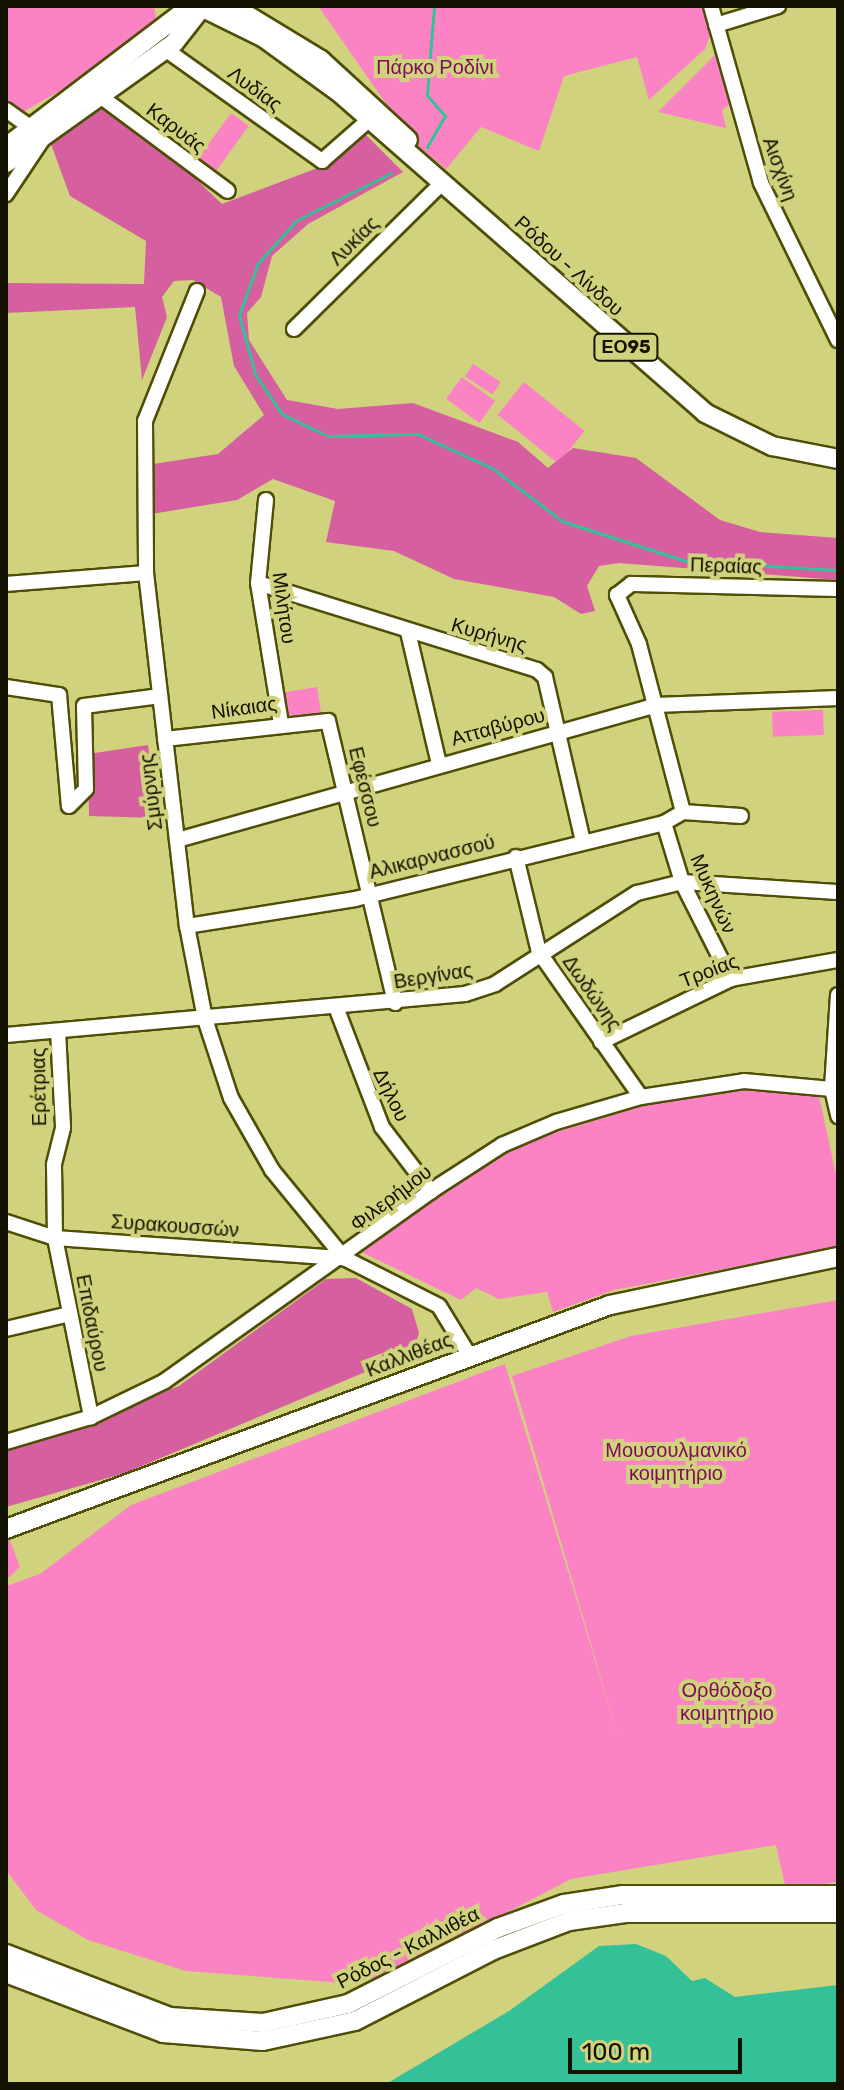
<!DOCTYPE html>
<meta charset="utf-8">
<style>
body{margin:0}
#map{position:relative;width:844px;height:2090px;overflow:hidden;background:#d1d27d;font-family:Rubik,sans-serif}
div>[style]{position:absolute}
.green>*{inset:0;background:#fc83c3;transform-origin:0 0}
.forest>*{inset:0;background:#d65fa0}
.water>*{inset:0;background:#34c198}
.stream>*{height:3px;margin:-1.5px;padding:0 1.5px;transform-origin:1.5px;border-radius:1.5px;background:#34c198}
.roads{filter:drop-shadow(2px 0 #4f4e06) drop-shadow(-2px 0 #4f4e06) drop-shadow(0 2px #4f4e06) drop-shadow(0 -2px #4f4e06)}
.minor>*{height:14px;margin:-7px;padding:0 7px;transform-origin:7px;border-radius:7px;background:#fff}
.major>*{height:18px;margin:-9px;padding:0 9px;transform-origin:9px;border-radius:9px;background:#fff}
span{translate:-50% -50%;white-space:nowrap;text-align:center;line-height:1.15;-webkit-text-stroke:8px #d1d27d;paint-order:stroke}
.shield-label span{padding:2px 6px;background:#d1d27d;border:2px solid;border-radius:6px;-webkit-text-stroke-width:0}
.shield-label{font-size:18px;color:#131200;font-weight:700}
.park-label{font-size:20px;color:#7d0d54}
.street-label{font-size:20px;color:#131200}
.frame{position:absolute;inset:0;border:8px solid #131200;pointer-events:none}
.scale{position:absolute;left:568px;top:2038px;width:174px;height:36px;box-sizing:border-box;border:4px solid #131200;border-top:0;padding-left:10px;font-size:24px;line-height:28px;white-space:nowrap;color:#131200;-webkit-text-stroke:6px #d1d27d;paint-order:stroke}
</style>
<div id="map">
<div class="green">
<div style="clip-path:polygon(6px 6px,154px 6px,157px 24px,148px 40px,23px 112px,6px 100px)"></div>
<div style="clip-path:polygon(318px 6px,702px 6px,711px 33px,705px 49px,649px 100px,637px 57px,564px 76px,539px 151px,481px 127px,446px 169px,412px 141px)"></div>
<div style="clip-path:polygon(717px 53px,733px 102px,722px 110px,726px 128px,658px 112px)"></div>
<div style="left:231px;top:113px;width:22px;height:55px;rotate:36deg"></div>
<div style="left:473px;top:364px;width:33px;height:15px;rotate:33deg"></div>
<div style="left:462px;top:377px;width:41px;height:27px;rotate:36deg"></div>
<div style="left:524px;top:382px;width:78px;height:42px;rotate:39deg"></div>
<div style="left:317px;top:687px;width:26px;height:36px;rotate:81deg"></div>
<div style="left:823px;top:710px;width:25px;height:51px;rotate:88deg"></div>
<div style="clip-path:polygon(775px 1088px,818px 1091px,838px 1184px,838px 1247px,614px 1290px,553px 1312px,547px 1292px,499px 1299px,476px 1288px,461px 1300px,355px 1249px,524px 1142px,682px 1094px)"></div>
<div style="clip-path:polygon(838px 1300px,838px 1882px,786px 1889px,776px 1845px,571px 1879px,384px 1977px,343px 1983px,186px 1971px,88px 1940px,36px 1910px,6px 1870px,6px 1586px,40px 1574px,131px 1505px,505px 1364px,618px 1736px,512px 1376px,631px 1336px)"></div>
<div style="clip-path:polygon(9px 1538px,20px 1567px,6px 1580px,6px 1539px)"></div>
</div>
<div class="forest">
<div style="clip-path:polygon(111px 98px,222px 204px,320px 167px,360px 129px,403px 172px,308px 224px,272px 256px,261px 297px,247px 313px,249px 340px,287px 400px,338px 409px,413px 403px,518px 442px,548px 468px,573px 448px,636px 458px,720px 520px,760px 532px,838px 538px,838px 580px,619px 563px,599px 566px,587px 586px,595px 611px,581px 614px,554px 597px,454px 579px,394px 551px,326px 542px,335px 501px,273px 479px,237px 500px,145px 515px,140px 466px,218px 454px,264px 415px,234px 366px,221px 297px,193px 280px,174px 281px,162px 297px,167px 317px,142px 380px,135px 307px,6px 313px,6px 283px,144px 284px,146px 241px,70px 196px,51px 144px)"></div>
<div style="clip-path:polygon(148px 745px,157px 818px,89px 816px,88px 754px)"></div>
<div style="clip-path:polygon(356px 1278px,412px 1309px,419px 1333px,413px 1352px,125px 1473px,6px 1507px,6px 1444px,57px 1434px,179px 1386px,326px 1279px)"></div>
</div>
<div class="water">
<div style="clip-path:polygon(636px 1944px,666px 1956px,692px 1981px,705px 1978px,735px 1997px,838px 1985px,838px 2084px,386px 2084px,509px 2011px,599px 1946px)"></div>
</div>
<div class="stream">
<div style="left:427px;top:147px;width:36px;rotate:-60deg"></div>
<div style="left:445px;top:116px;width:28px;rotate:-131deg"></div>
<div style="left:427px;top:95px;width:89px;rotate:-85.5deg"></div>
<div style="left:391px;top:173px;width:105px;rotate:153.4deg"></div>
<div style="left:297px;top:220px;width:58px;rotate:132.2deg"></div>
<div style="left:258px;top:263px;width:55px;rotate:110.1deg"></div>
<div style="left:239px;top:315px;width:61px;rotate:74.8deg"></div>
<div style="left:255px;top:374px;width:48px;rotate:56deg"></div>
<div style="left:282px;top:414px;width:51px;rotate:25.6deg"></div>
<div style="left:328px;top:436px;width:90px;rotate:-1.3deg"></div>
<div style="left:418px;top:434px;width:81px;rotate:24.7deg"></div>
<div style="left:492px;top:468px;width:88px;rotate:37.1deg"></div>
<div style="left:562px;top:521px;width:130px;rotate:17.9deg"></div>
<div style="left:686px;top:561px;width:152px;rotate:3.4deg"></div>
</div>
<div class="roads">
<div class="minor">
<div style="left:711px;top:6px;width:184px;rotate:74.2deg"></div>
<div style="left:761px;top:183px;width:175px;rotate:63.9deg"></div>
<div style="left:716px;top:25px;width:65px;rotate:-17deg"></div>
<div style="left:165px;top:49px;width:193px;rotate:35.5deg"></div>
<div style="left:322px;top:161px;width:64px;rotate:-41.2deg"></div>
<div style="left:100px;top:96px;width:159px;rotate:36.6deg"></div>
<div style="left:6px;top:110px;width:47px;rotate:35.4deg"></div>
<div style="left:44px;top:137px;width:69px;rotate:123.7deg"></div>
<div style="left:197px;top:291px;width:140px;rotate:111.8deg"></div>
<div style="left:145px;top:421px;width:152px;rotate:89.6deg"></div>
<div style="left:146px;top:573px;width:355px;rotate:83.4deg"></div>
<div style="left:187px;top:926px;width:95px;rotate:79deg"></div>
<div style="left:205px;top:1019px;width:83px;rotate:71.8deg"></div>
<div style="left:231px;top:1098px;width:83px;rotate:60.3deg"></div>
<div style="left:272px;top:1170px;width:114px;rotate:50.7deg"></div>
<div style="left:294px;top:329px;width:209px;rotate:-44.6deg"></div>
<div style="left:266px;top:500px;width:83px;rotate:95.5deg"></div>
<div style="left:258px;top:583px;width:142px;rotate:80.7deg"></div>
<div style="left:258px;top:583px;width:292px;rotate:17.3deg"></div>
<div style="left:537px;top:670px;width:11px;rotate:41deg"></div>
<div style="left:545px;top:677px;width:168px;rotate:77deg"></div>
<div style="left:6px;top:584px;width:140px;rotate:-4.5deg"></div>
<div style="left:408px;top:632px;width:136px;rotate:76.8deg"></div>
<div style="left:6px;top:687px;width:54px;rotate:8.6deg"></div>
<div style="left:59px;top:695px;width:111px;rotate:84.9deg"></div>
<div style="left:69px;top:806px;width:24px;rotate:-45deg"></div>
<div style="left:86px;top:789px;width:83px;rotate:-91.4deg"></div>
<div style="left:84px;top:706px;width:77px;rotate:-7.5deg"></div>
<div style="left:165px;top:739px;width:164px;rotate:-6.3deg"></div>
<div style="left:328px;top:721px;width:290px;rotate:76.6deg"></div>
<div style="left:683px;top:812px;width:174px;rotate:-104.7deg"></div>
<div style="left:639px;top:644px;width:54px;rotate:-114.2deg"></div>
<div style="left:617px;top:595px;width:18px;rotate:-38deg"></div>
<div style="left:631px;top:584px;width:207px;rotate:1.4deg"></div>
<div style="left:683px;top:812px;width:58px;rotate:3.9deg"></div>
<div style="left:664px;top:823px;width:62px;rotate:73deg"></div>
<div style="left:682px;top:882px;width:109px;rotate:63.2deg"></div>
<div style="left:177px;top:840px;width:498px;rotate:-15.7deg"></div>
<div style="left:656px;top:705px;width:182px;rotate:-2.2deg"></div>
<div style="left:516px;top:857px;width:98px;rotate:76.4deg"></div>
<div style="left:539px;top:952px;width:177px;rotate:54.9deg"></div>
<div style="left:187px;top:926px;width:170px;rotate:-9.1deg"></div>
<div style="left:355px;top:899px;width:318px;rotate:-13.8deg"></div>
<div style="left:664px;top:823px;width:22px;rotate:-30deg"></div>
<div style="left:838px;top:995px;width:94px;rotate:93.7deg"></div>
<div style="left:832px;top:1089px;width:28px;rotate:77deg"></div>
<div style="left:336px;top:1007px;width:129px;rotate:69deg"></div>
<div style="left:382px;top:1127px;width:81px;rotate:52.6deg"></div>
<div style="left:58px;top:1031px;width:97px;rotate:87deg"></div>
<div style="left:63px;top:1128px;width:38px;rotate:104deg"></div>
<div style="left:54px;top:1165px;width:73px;rotate:89.2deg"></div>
<div style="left:55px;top:1238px;width:183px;rotate:78.6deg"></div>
<div style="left:6px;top:1035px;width:461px;rotate:-5.1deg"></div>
<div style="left:465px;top:994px;width:32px;rotate:-18deg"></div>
<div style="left:495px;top:984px;width:169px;rotate:-32.7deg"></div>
<div style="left:637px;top:893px;width:46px;rotate:-13.7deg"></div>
<div style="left:682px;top:882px;width:156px;rotate:3.7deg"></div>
<div style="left:601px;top:1042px;width:144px;rotate:-25.9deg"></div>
<div style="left:731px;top:979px;width:109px;rotate:-10.1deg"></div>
<div style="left:6px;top:1222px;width:52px;rotate:18.1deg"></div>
<div style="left:55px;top:1238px;width:290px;rotate:4deg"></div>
<div style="left:344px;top:1258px;width:106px;rotate:26.8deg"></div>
<div style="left:439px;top:1306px;width:57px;rotate:58.5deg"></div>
<div style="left:6px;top:1329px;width:66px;rotate:-13.2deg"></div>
<div style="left:6px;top:1442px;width:89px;rotate:-16.4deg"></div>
<div style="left:91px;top:1417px;width:82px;rotate:-25.9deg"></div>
<div style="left:165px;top:1381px;width:327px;rotate:-35.5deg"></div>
<div style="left:431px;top:1191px;width:85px;rotate:-32.9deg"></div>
<div style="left:502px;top:1145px;width:59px;rotate:-23.1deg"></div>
<div style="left:556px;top:1122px;width:89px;rotate:-16.4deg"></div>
<div style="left:641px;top:1097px;width:104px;rotate:-8.8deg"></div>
<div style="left:744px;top:1081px;width:88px;rotate:5.2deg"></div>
</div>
<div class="major">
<div style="left:199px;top:6px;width:72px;rotate:26.2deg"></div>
<div style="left:264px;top:38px;width:95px;rotate:36deg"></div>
<div style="left:341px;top:94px;width:484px;rotate:41.2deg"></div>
<div style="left:705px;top:413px;width:75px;rotate:26.2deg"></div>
<div style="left:772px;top:446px;width:67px;rotate:11.1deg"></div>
<div style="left:232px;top:6px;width:104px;rotate:31.2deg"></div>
<div style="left:321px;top:60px;width:118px;rotate:42.6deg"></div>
<div style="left:6px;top:147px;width:233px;rotate:-37.3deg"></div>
<div style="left:6px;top:163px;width:206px;rotate:-35.5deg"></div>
<div style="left:174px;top:43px;width:47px;rotate:-51.9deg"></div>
<div style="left:6px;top:1529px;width:644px;rotate:-20.35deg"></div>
<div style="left:610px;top:1305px;width:233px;rotate:-11.9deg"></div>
<div style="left:6px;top:1954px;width:176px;rotate:21deg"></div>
<div style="left:170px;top:2017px;width:93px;rotate:3.7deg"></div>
<div style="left:263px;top:2023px;width:87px;rotate:-12.6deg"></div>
<div style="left:348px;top:2004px;width:168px;rotate:-26.9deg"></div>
<div style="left:498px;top:1928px;width:70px;rotate:-20deg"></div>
<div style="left:564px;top:1904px;width:60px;rotate:-8.7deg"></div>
<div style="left:623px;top:1895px;width:215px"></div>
<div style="left:6px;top:1973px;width:168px;rotate:20.9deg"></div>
<div style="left:163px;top:2033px;width:100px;rotate:4.6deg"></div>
<div style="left:263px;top:2041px;width:94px;rotate:-12.3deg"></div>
<div style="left:355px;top:2021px;width:155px;rotate:-27.2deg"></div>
<div style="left:493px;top:1950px;width:81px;rotate:-20.9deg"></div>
<div style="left:569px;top:1921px;width:57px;rotate:-8.1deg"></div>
<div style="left:625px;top:1913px;width:213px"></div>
</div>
</div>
<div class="shield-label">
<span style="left:626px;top:347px">ΕΟ95</span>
</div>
<div class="park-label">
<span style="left:435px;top:67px">Πάρκο Ροδίνι</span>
<span style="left:676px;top:1462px">Μουσουλμανικό<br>κοιμητήριο</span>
<span style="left:727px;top:1702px">Ορθόδοξο<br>κοιμητήριο</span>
</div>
<div class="street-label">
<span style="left:255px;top:89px;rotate:36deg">Λυδίας</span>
<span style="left:176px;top:128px;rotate:37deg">Καρυάς</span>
<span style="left:780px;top:169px;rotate:70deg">Αισχίνη</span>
<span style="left:354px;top:241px;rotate:-45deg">Λυκίας</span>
<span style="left:569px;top:266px;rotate:42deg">Ρόδου - Λίνδου</span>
<span style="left:726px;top:566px;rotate:2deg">Περαίας</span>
<span style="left:284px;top:608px;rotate:82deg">Μιλήτου</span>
<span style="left:489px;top:635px;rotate:16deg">Κυρήνης</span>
<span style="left:244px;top:708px;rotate:-8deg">Νίκαιας</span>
<span style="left:498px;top:727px;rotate:-15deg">Ατταβύρου</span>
<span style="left:365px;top:787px;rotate:76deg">Εφέσσου</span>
<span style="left:151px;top:792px;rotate:-97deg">Σμύρνης</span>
<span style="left:432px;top:857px;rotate:-14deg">Αλικαρνασσού</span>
<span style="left:713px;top:894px;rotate:66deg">Μυκηνών</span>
<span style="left:709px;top:971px;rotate:-21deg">Τροίας</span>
<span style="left:433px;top:976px;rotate:-9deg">Βεργίνας</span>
<span style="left:592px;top:993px;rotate:55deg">Δωδώνης</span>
<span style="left:39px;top:1087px;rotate:-91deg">Ερέτριας</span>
<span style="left:391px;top:1095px;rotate:64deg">Δήλου</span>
<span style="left:391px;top:1198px;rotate:-37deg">Φιλερήμου</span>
<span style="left:175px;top:1226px;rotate:4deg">Συρακουσσών</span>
<span style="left:92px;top:1323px;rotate:79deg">Επιδαύρου</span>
<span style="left:409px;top:1355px;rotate:-21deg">Καλλιθέας</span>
<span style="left:408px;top:1948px;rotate:-27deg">Ρόδος - Καλλιθέα</span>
</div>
<div class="frame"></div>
<div class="scale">100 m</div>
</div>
